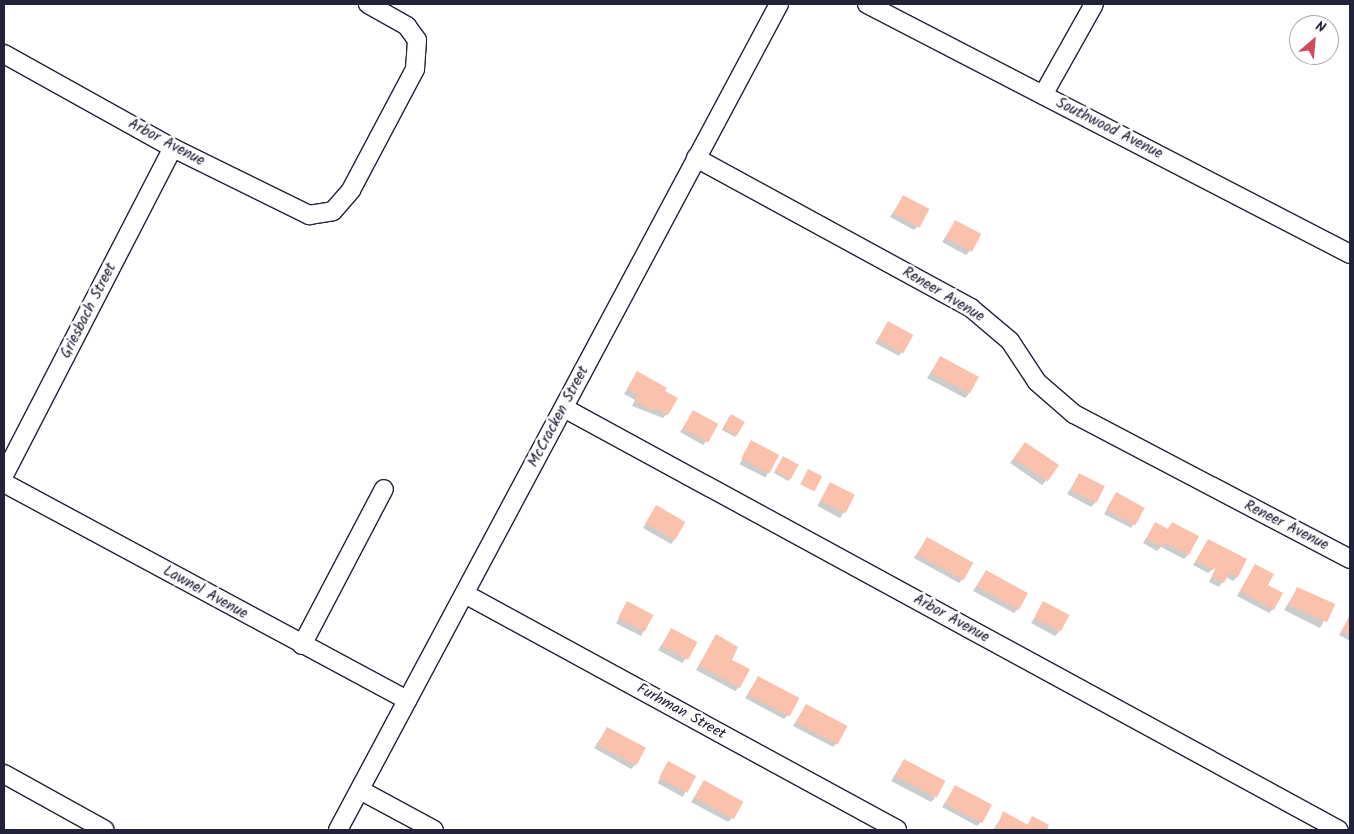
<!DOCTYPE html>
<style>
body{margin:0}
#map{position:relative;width:1354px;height:834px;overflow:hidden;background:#fff;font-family:Kalam,sans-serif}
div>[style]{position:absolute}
.shadow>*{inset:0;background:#0003;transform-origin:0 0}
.building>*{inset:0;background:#fac2ad;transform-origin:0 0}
.roads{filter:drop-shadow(1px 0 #22223b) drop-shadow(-1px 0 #22223b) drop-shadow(0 1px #22223b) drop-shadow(0 -1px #22223b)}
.minor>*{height:18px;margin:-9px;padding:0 9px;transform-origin:9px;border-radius:9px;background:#fff}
span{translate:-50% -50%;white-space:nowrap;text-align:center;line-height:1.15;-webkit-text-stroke:5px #fff;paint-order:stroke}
.street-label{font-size:15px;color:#22223b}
.frame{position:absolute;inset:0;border:5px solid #22223b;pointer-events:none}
.north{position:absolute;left:1289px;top:15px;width:50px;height:50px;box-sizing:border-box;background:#fff;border:1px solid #a7a7b1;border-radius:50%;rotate:27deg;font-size:14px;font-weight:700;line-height:20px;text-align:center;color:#22223b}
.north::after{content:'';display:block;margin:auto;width:18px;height:22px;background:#d1495b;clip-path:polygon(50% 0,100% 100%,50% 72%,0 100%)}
</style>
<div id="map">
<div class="shadow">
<div style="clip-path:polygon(903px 197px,918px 226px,914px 230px,890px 217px)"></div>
<div style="clip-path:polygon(955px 222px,970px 251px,966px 255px,942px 242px)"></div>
<div style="clip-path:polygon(888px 323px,912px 335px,899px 356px,875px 343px)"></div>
<div style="clip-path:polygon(940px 358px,969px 394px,965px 398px,927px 378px)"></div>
<div style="clip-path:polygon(637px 373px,663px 392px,667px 414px,663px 418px,632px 406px,635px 400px,624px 394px)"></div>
<div style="clip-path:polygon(693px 412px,707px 440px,703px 445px,680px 432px)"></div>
<div style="clip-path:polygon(729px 417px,744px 423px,735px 437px,722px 430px)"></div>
<div style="left:751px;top:442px;width:29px;height:25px;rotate:27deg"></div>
<div style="clip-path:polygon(1025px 443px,1046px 481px,1042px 485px,1010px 463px)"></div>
<div style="clip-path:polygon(782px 460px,790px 479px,788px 481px,774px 473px)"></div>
<div style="clip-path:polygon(1080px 474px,1095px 503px,1091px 507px,1067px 494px)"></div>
<div style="left:830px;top:483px;width:26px;height:26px;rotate:29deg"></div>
<div style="clip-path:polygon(1117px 494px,1144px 508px,1131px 528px,1104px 514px)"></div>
<div style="clip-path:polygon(656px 507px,675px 539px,671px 544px,643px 528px)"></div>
<div style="clip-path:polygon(1172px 523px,1188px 555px,1184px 559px,1161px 547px,1157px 551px,1143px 543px,1155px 524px,1167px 530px)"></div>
<div style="clip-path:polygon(927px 538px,963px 579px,959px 583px,914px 558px)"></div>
<div style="clip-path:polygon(1208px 540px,1245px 559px,1237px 577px,1233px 581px,1226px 577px,1219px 587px,1209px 582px,1216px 567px,1208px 573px,1193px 565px)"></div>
<div style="clip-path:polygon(1255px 565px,1273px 609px,1269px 613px,1237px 596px)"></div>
<div style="clip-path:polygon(986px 571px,1018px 609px,1014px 613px,973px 591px)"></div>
<div style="clip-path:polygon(1297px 589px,1333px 605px,1320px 628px,1284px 610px)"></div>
<div style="left:627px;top:602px;width:28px;height:24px;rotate:27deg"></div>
<div style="clip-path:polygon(1044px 603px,1059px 632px,1055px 636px,1031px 623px)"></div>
<div style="clip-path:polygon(1350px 616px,1350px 641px,1339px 635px)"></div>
<div style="clip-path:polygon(671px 630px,686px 659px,682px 663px,658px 650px)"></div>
<div style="clip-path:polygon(716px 636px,739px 687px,735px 691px,696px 670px)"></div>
<div style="clip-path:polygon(758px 677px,788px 715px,784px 719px,745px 698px)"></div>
<div style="clip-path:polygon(806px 705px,837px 743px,833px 747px,793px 726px)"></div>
<div style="clip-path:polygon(607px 728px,635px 765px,631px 769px,594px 748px)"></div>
<div style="clip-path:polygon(904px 760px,935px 798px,931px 802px,891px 781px)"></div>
<div style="left:669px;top:762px;width:29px;height:24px;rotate:29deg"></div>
<div style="clip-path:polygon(704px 781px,732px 818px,728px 822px,691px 802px)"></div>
<div style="clip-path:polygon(955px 787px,981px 822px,977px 826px,942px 807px)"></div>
<div style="clip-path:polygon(1004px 813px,1027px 825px,1033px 818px,1048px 826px,1045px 830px,993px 830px)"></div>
</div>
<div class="building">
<div style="left:903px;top:195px;width:30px;height:21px;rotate:28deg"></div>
<div style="left:955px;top:220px;width:30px;height:20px;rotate:28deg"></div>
<div style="left:888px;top:321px;width:29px;height:21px;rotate:29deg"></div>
<div style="left:940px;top:356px;width:44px;height:19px;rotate:28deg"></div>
<div style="clip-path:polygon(637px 371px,667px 388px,665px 391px,678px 398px,668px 415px,655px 408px,653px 411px,635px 401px,638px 395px,627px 389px)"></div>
<div style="left:693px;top:410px;width:29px;height:21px;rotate:29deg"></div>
<div style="left:731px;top:414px;width:16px;height:16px;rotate:30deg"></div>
<div style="left:751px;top:440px;width:32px;height:21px;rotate:28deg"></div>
<div style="left:1025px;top:442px;width:41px;height:20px;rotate:34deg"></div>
<div style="left:783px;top:456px;width:18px;height:17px;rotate:29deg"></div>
<div style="left:808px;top:469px;width:16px;height:17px;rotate:27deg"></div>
<div style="left:1079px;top:473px;width:29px;height:19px;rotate:27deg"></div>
<div style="left:830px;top:482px;width:28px;height:21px;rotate:27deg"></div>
<div style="left:1116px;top:492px;width:33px;height:20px;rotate:29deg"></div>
<div style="left:656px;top:505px;width:34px;height:21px;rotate:30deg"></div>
<div style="clip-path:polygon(1155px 522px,1168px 529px,1172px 522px,1199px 536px,1189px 555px,1165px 543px,1163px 547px,1146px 539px)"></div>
<div style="left:927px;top:537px;width:53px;height:20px;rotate:29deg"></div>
<div style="clip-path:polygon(1208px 539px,1247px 559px,1238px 577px,1229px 573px,1224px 583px,1212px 577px,1217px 566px,1213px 570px,1196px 561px)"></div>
<div style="clip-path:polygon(1255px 564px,1274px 574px,1268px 585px,1283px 593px,1274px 610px,1240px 591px)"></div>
<div style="left:986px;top:570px;width:48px;height:19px;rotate:29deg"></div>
<div style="left:1297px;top:587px;width:42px;height:20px;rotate:24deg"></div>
<div style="left:627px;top:601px;width:30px;height:19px;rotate:28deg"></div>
<div style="left:1043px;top:601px;width:30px;height:19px;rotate:28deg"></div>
<div style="clip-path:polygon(1350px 614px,1350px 635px,1342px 631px)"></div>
<div style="left:671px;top:628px;width:30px;height:20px;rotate:28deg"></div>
<div style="clip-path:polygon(716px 634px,738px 647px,732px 660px,750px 669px,740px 688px,699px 665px)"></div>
<div style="left:758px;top:676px;width:47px;height:21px;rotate:28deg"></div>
<div style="left:806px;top:704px;width:47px;height:21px;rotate:28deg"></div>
<div style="left:607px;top:727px;width:44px;height:20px;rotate:28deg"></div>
<div style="left:904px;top:759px;width:47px;height:19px;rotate:28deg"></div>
<div style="left:668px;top:761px;width:32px;height:19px;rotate:28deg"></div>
<div style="left:704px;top:780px;width:45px;height:20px;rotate:29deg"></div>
<div style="left:955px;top:785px;width:42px;height:21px;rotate:28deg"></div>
<div style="clip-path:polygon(1003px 811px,1028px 825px,1032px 816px,1049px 825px,1047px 830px,996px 830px)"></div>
</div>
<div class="roads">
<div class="minor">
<div style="left:867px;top:4px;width:544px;rotate:27.37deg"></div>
<div style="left:4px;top:54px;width:193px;rotate:29.1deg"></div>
<div style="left:173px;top:148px;width:152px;rotate:26.2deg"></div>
<div style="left:309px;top:215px;width:24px;rotate:-9deg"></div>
<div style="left:333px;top:211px;width:28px;rotate:-49deg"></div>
<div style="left:351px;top:190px;width:137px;rotate:-62.1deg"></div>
<div style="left:415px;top:69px;width:29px;rotate:-86deg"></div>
<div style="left:417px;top:40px;width:17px;rotate:-126deg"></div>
<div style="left:407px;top:26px;width:45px;rotate:-150.6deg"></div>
<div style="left:1043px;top:95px;width:104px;rotate:-60.7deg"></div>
<div style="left:696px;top:158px;width:313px;rotate:28.6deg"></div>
<div style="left:971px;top:308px;width:51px;rotate:40.2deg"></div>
<div style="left:1010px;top:341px;width:49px;rotate:56.6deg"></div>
<div style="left:1037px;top:382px;width:49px;rotate:40.9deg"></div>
<div style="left:1074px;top:414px;width:312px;rotate:27.7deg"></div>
<div style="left:564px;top:408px;width:882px;rotate:28.57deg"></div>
<div style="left:4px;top:475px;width:368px;rotate:-62.7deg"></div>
<div style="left:4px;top:483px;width:458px;rotate:28.3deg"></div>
<div style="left:465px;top:594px;width:492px;rotate:28.6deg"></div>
<div style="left:302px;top:645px;width:176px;rotate:-62.3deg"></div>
<div style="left:4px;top:774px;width:115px;rotate:29deg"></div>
<div style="left:360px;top:790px;width:84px;rotate:28.4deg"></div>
<div style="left:338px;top:830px;width:936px;rotate:-61.9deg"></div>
</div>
</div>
<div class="street-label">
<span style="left:1109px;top:129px;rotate:27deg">Southwood Avenue</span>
<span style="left:166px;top:143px;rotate:28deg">Arbor Avenue</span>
<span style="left:943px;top:295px;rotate:31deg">Reneer Avenue</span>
<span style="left:89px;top:311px;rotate:-63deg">Griesbach Street</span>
<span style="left:559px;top:417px;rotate:-62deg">McCracken Street</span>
<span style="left:1286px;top:526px;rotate:27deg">Reneer Avenue</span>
<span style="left:205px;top:593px;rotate:29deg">Lawnel Avenue</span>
<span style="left:951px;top:619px;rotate:29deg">Arbor Avenue</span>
<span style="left:681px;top:712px;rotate:29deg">Furhman Street</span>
</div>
<div class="frame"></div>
<div class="north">N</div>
</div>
